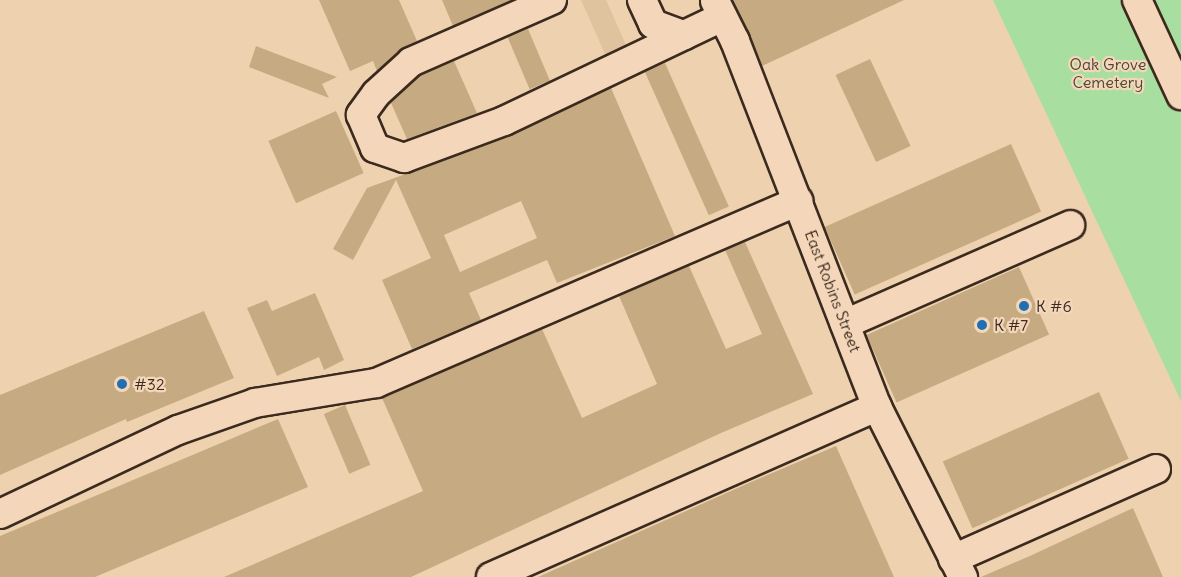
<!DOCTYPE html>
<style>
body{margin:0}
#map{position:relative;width:1181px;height:577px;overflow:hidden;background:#eed1af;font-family:Delius,sans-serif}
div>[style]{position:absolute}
.built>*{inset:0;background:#dfc39f}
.green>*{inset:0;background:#a9dea1}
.building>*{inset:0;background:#c6ab82;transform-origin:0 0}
.roads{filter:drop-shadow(2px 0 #3b2a1e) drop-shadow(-2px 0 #3b2a1e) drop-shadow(0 2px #3b2a1e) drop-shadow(0 -2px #3b2a1e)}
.minor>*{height:28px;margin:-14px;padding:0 14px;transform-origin:14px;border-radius:14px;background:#f4d7ba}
.dots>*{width:16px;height:16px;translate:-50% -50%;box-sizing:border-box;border:3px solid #f4d7ba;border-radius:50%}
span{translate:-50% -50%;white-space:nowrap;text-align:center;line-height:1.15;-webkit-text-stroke:4.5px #f4d7ba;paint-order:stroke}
.park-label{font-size:16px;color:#4c4532}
.street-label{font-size:16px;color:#3b2a1e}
.poi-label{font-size:16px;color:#3b2a1e}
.left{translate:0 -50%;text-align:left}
</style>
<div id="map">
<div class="built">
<div style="clip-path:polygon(581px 0,606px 0,630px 54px,609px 63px)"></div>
</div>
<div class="green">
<div style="clip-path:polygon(993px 0,1181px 0,1181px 401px)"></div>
</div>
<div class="building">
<div style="clip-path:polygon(319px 0,399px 0,417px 41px,400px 50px,377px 71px,373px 61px,350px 71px)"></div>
<div style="clip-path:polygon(442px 0,511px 0,453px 26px)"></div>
<div style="clip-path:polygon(733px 0,904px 0,762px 66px)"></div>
<div style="left:528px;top:29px;width:56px;height:22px;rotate:67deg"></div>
<div style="clip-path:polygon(256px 46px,337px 77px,322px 84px,329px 98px,249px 67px)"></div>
<div style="left:870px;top:59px;width:96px;height:38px;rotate:65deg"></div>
<div style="clip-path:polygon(454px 61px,477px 113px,407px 139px,391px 103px,420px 76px)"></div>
<div style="left:665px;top:63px;width:157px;height:22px;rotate:66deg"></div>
<div style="clip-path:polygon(evenodd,611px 88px,675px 236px,557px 283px,547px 260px,469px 293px,481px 320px,412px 349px,382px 280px,431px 258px,396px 180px,353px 260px,333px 249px,367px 188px,510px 136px,611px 88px,521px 201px,537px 238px,460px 272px,444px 235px,521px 201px)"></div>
<div style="left:336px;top:111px;width:68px;height:74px;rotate:66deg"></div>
<div style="left:1011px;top:144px;width:74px;height:204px;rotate:66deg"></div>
<div style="clip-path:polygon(745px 242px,813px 394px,721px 433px,411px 577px,224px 577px,423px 491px,382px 398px,542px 329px,582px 418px,657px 384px,619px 296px,689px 266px,726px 349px,762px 334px,725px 250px)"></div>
<div style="left:1019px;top:267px;width:74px;height:167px;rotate:66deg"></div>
<div style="clip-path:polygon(315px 293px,344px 360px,324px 370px,319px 357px,277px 376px,247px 308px,267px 300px,272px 311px)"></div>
<div style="clip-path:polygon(204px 311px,234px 378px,127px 422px,126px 419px,0 475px,0 395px)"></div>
<div style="left:1099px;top:392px;width:73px;height:171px;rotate:66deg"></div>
<div style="left:345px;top:405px;width:65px;height:23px;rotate:67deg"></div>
<div style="clip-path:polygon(278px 419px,308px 487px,95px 577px,0 577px,0 536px)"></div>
<div style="clip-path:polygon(836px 446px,894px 577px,538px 577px,751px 482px)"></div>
<div style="clip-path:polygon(1133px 508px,1163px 577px,981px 577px,1032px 555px)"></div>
</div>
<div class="roads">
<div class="minor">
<div style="left:552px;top:0;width:154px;rotate:156.3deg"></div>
<div style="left:411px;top:62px;width:47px;rotate:137.6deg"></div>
<div style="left:376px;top:94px;width:26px;rotate:126deg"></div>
<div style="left:361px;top:115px;width:36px;rotate:67deg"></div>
<div style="left:375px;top:148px;width:31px;rotate:19deg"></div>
<div style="left:404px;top:158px;width:107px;rotate:-20.3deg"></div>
<div style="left:504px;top:121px;width:242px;rotate:-25.5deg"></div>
<div style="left:642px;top:0;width:26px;rotate:65deg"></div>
<div style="left:653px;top:24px;width:33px;rotate:20deg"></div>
<div style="left:1137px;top:0;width:105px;rotate:65.1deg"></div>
<div style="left:715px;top:1px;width:45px;rotate:63.4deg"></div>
<div style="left:735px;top:41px;width:393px;rotate:68.8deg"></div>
<div style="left:877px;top:407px;width:191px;rotate:63.2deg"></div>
<div style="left:845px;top:324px;width:246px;rotate:-23.7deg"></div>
<div style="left:0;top:514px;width:197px;rotate:-25.3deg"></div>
<div style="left:178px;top:430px;width:82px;rotate:-19.3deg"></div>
<div style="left:255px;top:403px;width:123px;rotate:-9.4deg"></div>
<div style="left:376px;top:383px;width:460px;rotate:-23.3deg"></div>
<div style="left:953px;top:559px;width:222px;rotate:-23.9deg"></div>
<div style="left:491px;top:577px;width:422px;rotate:-23.8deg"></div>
</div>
</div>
<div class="dots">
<div style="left:1024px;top:306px;background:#1f6fb2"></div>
<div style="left:982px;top:325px;background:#1f6fb2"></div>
<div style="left:122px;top:384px;background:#1f6fb2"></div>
</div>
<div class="park-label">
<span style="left:1108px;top:73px">Oak Grove<br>Cemetery</span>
</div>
<div class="street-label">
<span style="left:833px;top:291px;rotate:69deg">East Robins Street</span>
</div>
<div class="poi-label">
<span class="left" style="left:1036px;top:306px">K #6</span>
<span class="left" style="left:994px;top:325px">K #7</span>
<span class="left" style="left:134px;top:384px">#32</span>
</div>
</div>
